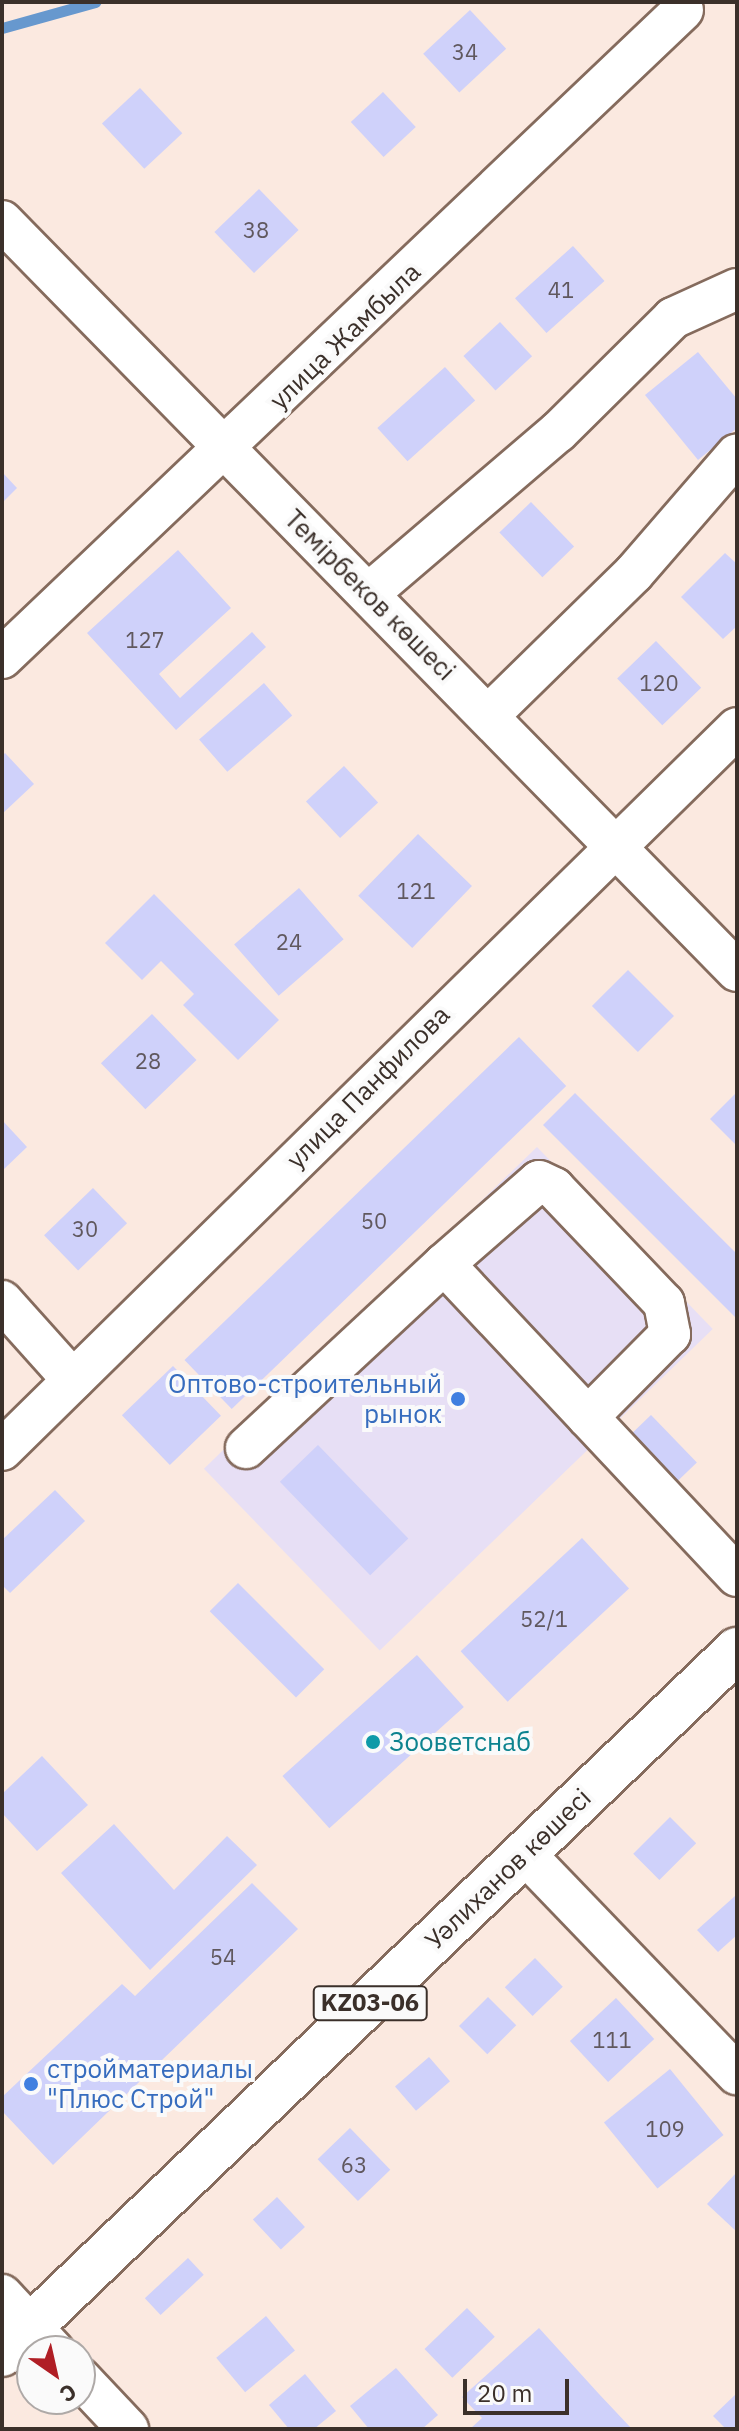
<!DOCTYPE html>
<meta charset="utf-8">
<style>
body{margin:0}
#map{position:relative;width:739px;height:2431px;overflow:hidden;background:#fbe9e0;font-family:"IBM Plex Sans",sans-serif}
div>[style]{position:absolute}
.commercial>*{inset:0;background:#e7dff5;transform-origin:0 0}
.stream>*{height:11px;margin:-5.5px;padding:0 5.5px;transform-origin:5.5px;border-radius:5.5px;background:#6798ce}
.building>*{inset:0;background:#cfd1fa;transform-origin:0 0}
.roads{filter:drop-shadow(2px 0 #856b5d) drop-shadow(-2px 0 #856b5d) drop-shadow(0 2px #856b5d) drop-shadow(0 -2px #856b5d)}
.minor>*{height:40px;margin:-20px;padding:0 20px;transform-origin:20px;border-radius:20px;background:#fff}
.major>*{height:44px;margin:-22px;padding:0 22px;transform-origin:22px;border-radius:22px;background:#fff}
.dots>*{width:22px;height:22px;translate:-50% -50%;box-sizing:border-box;border:4px solid #fafafa;border-radius:50%}
span{translate:-50% -50%;white-space:nowrap;text-align:center;line-height:1.15;-webkit-text-stroke:8px #fafafa;paint-order:stroke}
.number-label{font-size:22px;color:#60585e}
.number-label span{-webkit-text-stroke-width:0}
.shield-label span{padding:2px 6px;background:#fafafa;border:2px solid;border-radius:6px;-webkit-text-stroke-width:0}
.shield-label{font-size:24px;color:#3b302a;font-weight:700}
.street-label{font-size:26px;color:#3b302a}
.shop-label{font-size:26px;color:#366cbe}
.right{translate:-100% -50%;text-align:right}
.left{translate:0 -50%;text-align:left}
.culture-label{font-size:26px;color:#0d838f}
.frame{position:absolute;inset:0;border:4px solid #3b302a;pointer-events:none}
.north{position:absolute;left:16px;top:2335px;width:80px;height:80px;box-sizing:border-box;background:#fafafa;border:2px solid #aea9a7;border-radius:50%;rotate:146deg;font-size:22px;font-weight:700;line-height:32px;text-align:center;color:#3b302a}
.north::after{content:'';display:block;margin:auto;width:28px;height:36px;background:#b01e25;clip-path:polygon(50% 0,100% 100%,50% 72%,0 100%)}
.scale{position:absolute;left:463px;top:2379px;width:106px;height:36px;box-sizing:border-box;border:4px solid #3b302a;border-top:0;padding-left:10px;font-size:24px;line-height:28px;white-space:nowrap;color:#3b302a;-webkit-text-stroke:6px #fafafa;paint-order:stroke}
</style>
<div id="map">
<div class="commercial">
<div style="left:537px;top:1147px;width:253px;height:463px;rotate:46deg"></div>
</div>
<div class="stream">
<div style="left:2px;top:28px;width:97px;rotate:-15.6deg"></div>
</div>
<div class="building">
<div style="left:470px;top:10px;width:53px;height:64px;rotate:47deg"></div>
<div style="left:140px;top:88px;width:62px;height:52px;rotate:47deg"></div>
<div style="left:383px;top:92px;width:48px;height:44px;rotate:47deg"></div>
<div style="left:259px;top:189px;width:57px;height:62px;rotate:46deg"></div>
<div style="left:573px;top:246px;width:47px;height:78px;rotate:48deg"></div>
<div style="left:500px;top:322px;width:47px;height:50px;rotate:47deg"></div>
<div style="clip-path:polygon(698px 352px,737px 399px,737px 428px,698px 460px,645px 395px)"></div>
<div style="left:445px;top:367px;width:45px;height:91px;rotate:48deg"></div>
<div style="clip-path:polygon(2px 472px,17px 488px,2px 503px)"></div>
<div style="left:531px;top:502px;width:62px;height:44px;rotate:46deg"></div>
<div style="clip-path:polygon(178px 550px,231px 608px,159px 674px,180px 698px,252px 632px,266px 647px,176px 730px,87px 633px)"></div>
<div style="clip-path:polygon(725px 553px,737px 564px,737px 626px,723px 639px,681px 597px)"></div>
<div style="left:656px;top:641px;width:65px;height:54px;rotate:46deg"></div>
<div style="left:264px;top:683px;width:43px;height:86px;rotate:49deg"></div>
<div style="clip-path:polygon(5px 753px,34px 784px,2px 814px,2px 756px)"></div>
<div style="left:344px;top:766px;width:50px;height:52px;rotate:47deg"></div>
<div style="left:418px;top:834px;width:75px;height:86px;rotate:44deg"></div>
<div style="left:299px;top:888px;width:68px;height:86px;rotate:49deg"></div>
<div style="clip-path:polygon(154px 894px,279px 1020px,238px 1060px,183px 1005px,194px 994px,161px 961px,142px 980px,105px 943px)"></div>
<div style="left:628px;top:970px;width:65px;height:51px;rotate:45deg"></div>
<div style="left:152px;top:1014px;width:64px;height:71px;rotate:46deg"></div>
<div style="left:519px;top:1037px;width:68px;height:465px;rotate:46deg"></div>
<div style="clip-path:polygon(737px 1092px,737px 1146px,710px 1119px)"></div>
<div style="clip-path:polygon(575px 1093px,737px 1254px,737px 1319px,543px 1125px)"></div>
<div style="clip-path:polygon(2px 1120px,27px 1147px,2px 1171px)"></div>
<div style="left:93px;top:1188px;width:49px;height:68px;rotate:46deg"></div>
<div style="left:173px;top:1366px;width:69px;height:71px;rotate:46deg"></div>
<div style="left:651px;top:1415px;width:66px;height:39px;rotate:46deg"></div>
<div style="left:318px;top:1445px;width:130px;height:53px;rotate:46deg"></div>
<div style="clip-path:polygon(55px 1490px,85px 1521px,10px 1593px,2px 1585px,2px 1540px)"></div>
<div style="left:582px;top:1538px;width:69px;height:166px;rotate:47deg"></div>
<div style="left:238px;top:1583px;width:122px;height:40px;rotate:45deg"></div>
<div style="left:417px;top:1655px;width:70px;height:181px;rotate:48deg"></div>
<div style="clip-path:polygon(42px 1756px,88px 1805px,37px 1851px,2px 1813px,2px 1794px)"></div>
<div style="left:670px;top:1817px;width:37px;height:52px;rotate:45deg"></div>
<div style="clip-path:polygon(114px 1824px,174px 1890px,227px 1836px,257px 1865px,150px 1970px,61px 1873px)"></div>
<div style="clip-path:polygon(252px 1883px,298px 1929px,53px 2165px,2px 2111px,2px 2097px,122px 1984px,135px 1996px)"></div>
<div style="clip-path:polygon(735px 1896px,737px 1935px,718px 1952px,697px 1930px)"></div>
<div style="left:535px;top:1958px;width:40px;height:42px;rotate:46deg"></div>
<div style="left:488px;top:1997px;width:40px;height:41px;rotate:45deg"></div>
<div style="left:616px;top:1998px;width:56px;height:63px;rotate:47deg"></div>
<div style="left:429px;top:2057px;width:32px;height:45px;rotate:49deg"></div>
<div style="left:670px;top:2069px;width:85px;height:85px;rotate:51deg"></div>
<div style="left:350px;top:2128px;width:58px;height:45px;rotate:46deg"></div>
<div style="clip-path:polygon(737px 2172px,737px 2232px,707px 2204px)"></div>
<div style="left:277px;top:2197px;width:41px;height:33px;rotate:47deg"></div>
<div style="left:188px;top:2258px;width:23px;height:59px;rotate:47deg"></div>
<div style="left:467px;top:2308px;width:40px;height:59px;rotate:46deg"></div>
<div style="left:266px;top:2316px;width:45px;height:65px;rotate:50deg"></div>
<div style="clip-path:polygon(539px 2328px,599px 2394px,632px 2429px,470px 2429px,482px 2418px,462px 2397px)"></div>
<div style="clip-path:polygon(396px 2368px,438px 2415px,422px 2429px,369px 2429px,350px 2406px)"></div>
<div style="clip-path:polygon(305px 2374px,336px 2411px,314px 2429px,289px 2429px,269px 2405px)"></div>
<div style="clip-path:polygon(737px 2393px,737px 2429px,726px 2429px,713px 2416px)"></div>
</div>
<div class="roads">
<div class="minor">
<div style="left:2px;top:221px;width:1050px;rotate:45.58deg"></div>
<div style="left:368px;top:594px;width:250px;rotate:-40.5deg"></div>
<div style="left:558px;top:432px;width:162px;rotate:-44.7deg"></div>
<div style="left:673px;top:318px;width:70px;rotate:-24.4deg"></div>
<div style="left:2px;top:658px;width:940px;rotate:-43.58deg"></div>
<div style="left:489px;top:715px;width:203px;rotate:-44.4deg"></div>
<div style="left:634px;top:573px;width:157px;rotate:-49.1deg"></div>
<div style="left:444px;top:1264px;width:126px;rotate:-41.1deg"></div>
<div style="left:539px;top:1181px;width:17px;rotate:25deg"></div>
<div style="left:554px;top:1188px;width:159px;rotate:46.3deg"></div>
<div style="left:664px;top:1303px;width:32px;rotate:79deg"></div>
<div style="left:670px;top:1334px;width:117px;rotate:134.7deg"></div>
<div style="left:2px;top:1301px;width:106px;rotate:48.1deg"></div>
<div style="left:246px;top:1448px;width:270px;rotate:-42.9deg"></div>
<div style="left:444px;top:1264px;width:428px;rotate:46.8deg"></div>
<div style="left:2px;top:1450px;width:1030px;rotate:-44.49deg"></div>
<div style="left:524px;top:1853px;width:307px;rotate:46.1deg"></div>
<div style="left:2px;top:2295px;width:76px;rotate:47.1deg"></div>
<div style="left:80px;top:2378px;width:70px;rotate:46.7deg"></div>
</div>
<div class="major">
<div style="left:2px;top:2354px;width:1018px;rotate:-43.77deg"></div>
</div>
</div>
<div class="dots">
<div style="left:458px;top:1399px;background:#3f7fe0"></div>
<div style="left:373px;top:1742px;background:#0f9aa8"></div>
<div style="left:31px;top:2084px;background:#3f7fe0"></div>
</div>
<div class="number-label">
<span style="left:465px;top:52px">34</span>
<span style="left:256px;top:230px">38</span>
<span style="left:561px;top:290px">41</span>
<span style="left:145px;top:640px">127</span>
<span style="left:659px;top:683px">120</span>
<span style="left:416px;top:891px">121</span>
<span style="left:289px;top:942px">24</span>
<span style="left:148px;top:1061px">28</span>
<span style="left:374px;top:1221px">50</span>
<span style="left:85px;top:1229px">30</span>
<span style="left:544px;top:1619px">52/1</span>
<span style="left:223px;top:1957px">54</span>
<span style="left:612px;top:2040px">111</span>
<span style="left:665px;top:2129px">109</span>
<span style="left:354px;top:2165px">63</span>
</div>
<div class="shield-label">
<span style="left:370px;top:2003px">KZ03-06</span>
</div>
<div class="street-label">
<span style="left:345px;top:336px;rotate:-44deg">улица Жамбыла</span>
<span style="left:370px;top:595px;rotate:45deg">Темірбеков көшесі</span>
<span style="left:368px;top:1087px;rotate:-45deg">улица Панфилова</span>
<span style="left:508px;top:1869px;rotate:-44deg">Уәлиханов көшесі</span>
</div>
<div class="shop-label">
<span class="right" style="left:442px;top:1399px">Оптово-строительный<br>рынок</span>
<span class="left" style="left:47px;top:2084px">стройматериалы<br>"Плюс Строй"</span>
</div>
<div class="culture-label">
<span class="left" style="left:389px;top:1742px">Зооветснаб</span>
</div>
<div class="frame"></div>
<div class="north">С</div>
<div class="scale">20 m</div>
</div>
